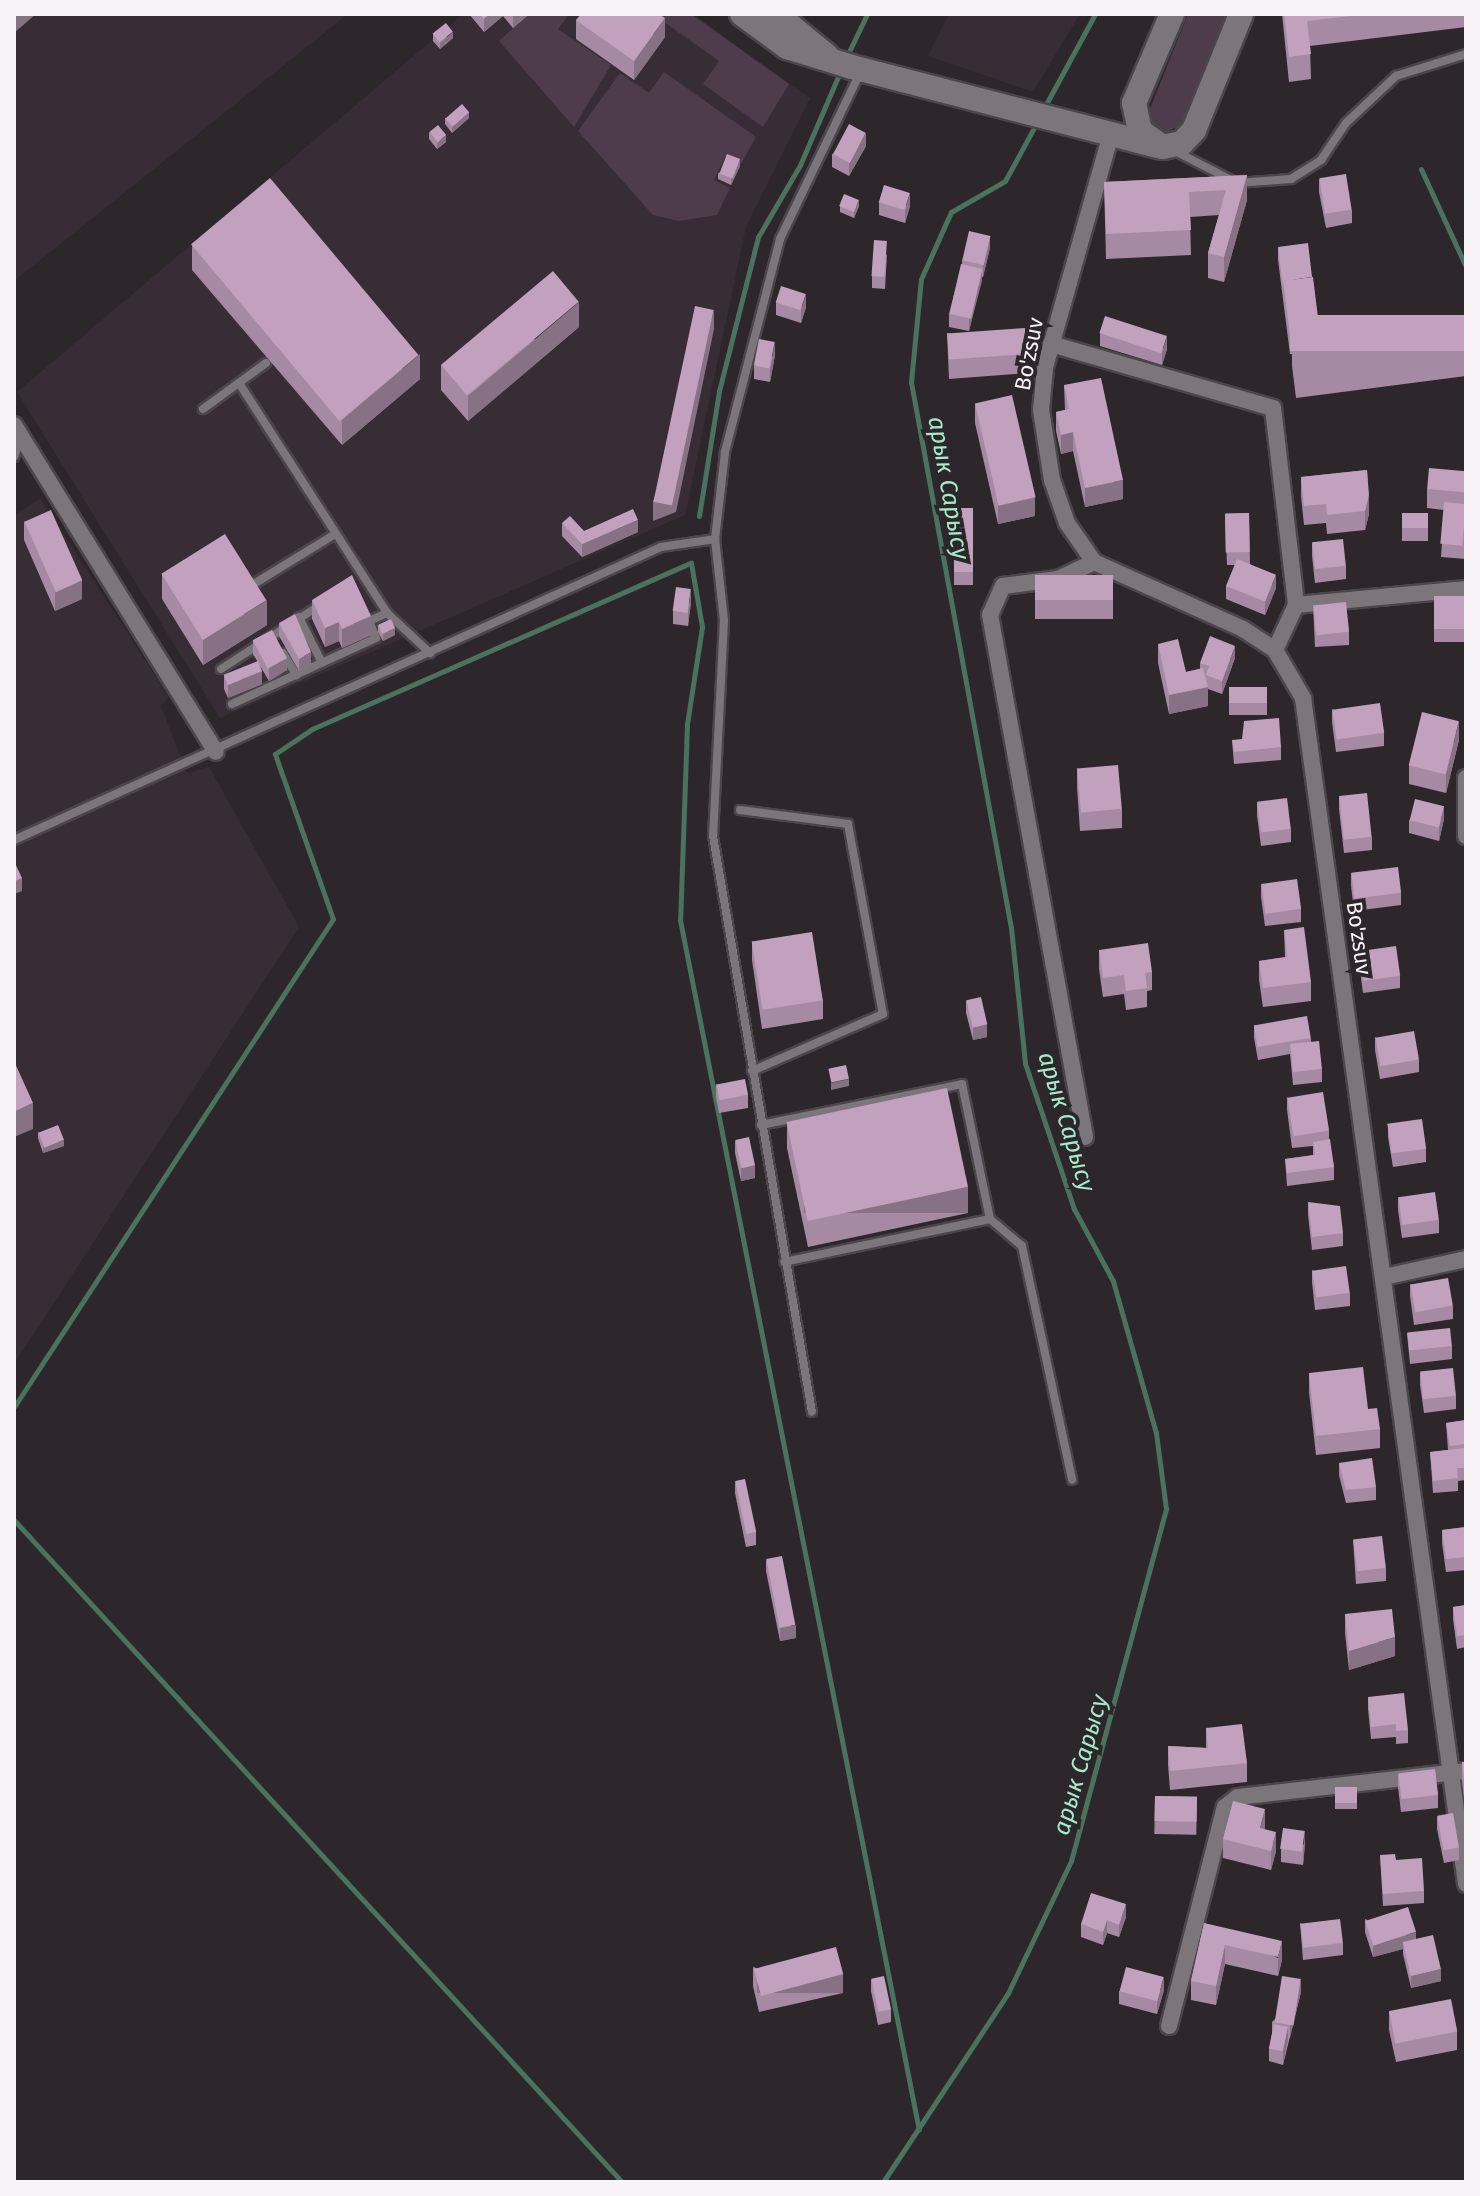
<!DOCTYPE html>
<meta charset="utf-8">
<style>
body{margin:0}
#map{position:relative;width:1480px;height:2196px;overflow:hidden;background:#2d272c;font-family:"Fira Sans",sans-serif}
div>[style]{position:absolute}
.built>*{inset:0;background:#382c37}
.green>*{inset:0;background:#4e3c4c}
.stream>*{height:5px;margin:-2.5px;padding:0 2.5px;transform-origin:2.5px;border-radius:2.5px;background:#49725f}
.roads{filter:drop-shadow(2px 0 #4b464b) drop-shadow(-2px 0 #4b464b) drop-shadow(0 2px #4b464b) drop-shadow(0 -2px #4b464b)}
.lane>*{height:8px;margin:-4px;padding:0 4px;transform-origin:4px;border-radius:4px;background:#7d757c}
.street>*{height:16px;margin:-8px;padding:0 8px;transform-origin:8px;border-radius:8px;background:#7d757c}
.secondary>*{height:24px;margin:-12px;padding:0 12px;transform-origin:12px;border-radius:12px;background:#7d757c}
.wall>*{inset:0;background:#a68aa3;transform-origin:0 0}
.shaded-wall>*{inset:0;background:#877184;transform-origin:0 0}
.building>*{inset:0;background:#c1a1bd;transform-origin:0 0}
span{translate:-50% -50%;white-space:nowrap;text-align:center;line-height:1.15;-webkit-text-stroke:8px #2d272c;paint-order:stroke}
.street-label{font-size:22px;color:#f8f3f7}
.water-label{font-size:24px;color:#a5eccc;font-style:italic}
.frame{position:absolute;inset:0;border:16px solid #f8f3f7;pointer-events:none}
</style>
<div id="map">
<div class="built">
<div style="clip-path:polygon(14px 14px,348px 14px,14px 281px)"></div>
<div style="clip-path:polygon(463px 14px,693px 14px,810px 98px,746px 227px,685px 515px,220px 718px,17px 392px)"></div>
<div style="clip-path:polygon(949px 14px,1080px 14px,1033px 92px,928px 56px)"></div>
<div style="clip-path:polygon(40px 498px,169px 697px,161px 706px,187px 773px,209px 767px,299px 927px,14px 1364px,14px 516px)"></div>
</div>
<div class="green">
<div style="clip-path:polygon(529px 14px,569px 14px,558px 29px,611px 65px,574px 127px,499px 41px)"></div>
<div style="clip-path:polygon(653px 14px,691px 14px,789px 84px,763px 127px,703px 84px,719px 61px)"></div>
<div style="clip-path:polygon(1188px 14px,1228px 14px,1183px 124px,1157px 137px,1149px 111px)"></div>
<div style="clip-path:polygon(664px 72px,756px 137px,741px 164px,725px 157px,714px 180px,730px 188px,717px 215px,679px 221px,653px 215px,578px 131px,620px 73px,649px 93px)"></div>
</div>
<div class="stream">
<div style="left:845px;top:60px;width:51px;rotate:-64.4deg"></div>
<div style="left:1044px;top:108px;width:107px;rotate:-61.5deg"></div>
<div style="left:1421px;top:169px;width:108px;rotate:65.3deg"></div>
<div style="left:699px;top:516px;width:127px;rotate:-80.9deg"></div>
<div style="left:719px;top:391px;width:159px;rotate:-75.8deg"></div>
<div style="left:758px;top:237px;width:83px;rotate:-59.7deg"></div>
<div style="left:800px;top:165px;width:101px;rotate:-66.7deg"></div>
<div style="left:14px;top:1407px;width:583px;rotate:-56.83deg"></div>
<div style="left:333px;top:919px;width:175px;rotate:-109.4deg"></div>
<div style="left:275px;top:754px;width:45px;rotate:-34deg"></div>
<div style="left:312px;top:729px;width:414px;rotate:-23.7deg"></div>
<div style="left:691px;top:563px;width:65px;rotate:80.2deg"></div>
<div style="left:702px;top:627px;width:98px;rotate:98.8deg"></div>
<div style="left:687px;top:724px;width:196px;rotate:92deg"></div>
<div style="left:680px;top:920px;width:1233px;rotate:78.83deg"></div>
<div style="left:14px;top:1520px;width:899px;rotate:47.43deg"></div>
<div style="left:883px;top:2182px;width:227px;rotate:-56.5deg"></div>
<div style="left:1008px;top:1993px;width:146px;rotate:-64.5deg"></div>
<div style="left:1071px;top:1861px;width:365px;rotate:-74.9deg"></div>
<div style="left:1166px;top:1509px;width:77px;rotate:-97.5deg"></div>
<div style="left:1156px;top:1433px;width:158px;rotate:-105.8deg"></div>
<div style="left:1113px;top:1281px;width:82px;rotate:-118.4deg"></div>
<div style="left:1074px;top:1209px;width:154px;rotate:-108.6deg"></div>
<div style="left:1025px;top:1063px;width:136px;rotate:-95.9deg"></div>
<div style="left:1011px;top:928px;width:555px;rotate:-100.38deg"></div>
<div style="left:911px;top:382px;width:103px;rotate:-84.5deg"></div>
<div style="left:921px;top:279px;width:73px;rotate:-65.9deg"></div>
<div style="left:951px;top:212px;width:62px;rotate:-29.9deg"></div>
<div style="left:1005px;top:181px;width:65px;rotate:-61.5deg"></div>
</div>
<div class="roads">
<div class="lane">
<div style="left:1173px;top:150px;width:72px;rotate:27.3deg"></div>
<div style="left:1237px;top:183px;width:54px;rotate:-4.2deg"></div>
<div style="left:1291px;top:179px;width:36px;rotate:-32deg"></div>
<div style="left:1321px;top:160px;width:45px;rotate:-56deg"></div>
<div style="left:1346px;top:123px;width:69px;rotate:-43.2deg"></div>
<div style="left:1396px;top:76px;width:73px;rotate:-17.4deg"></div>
<div style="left:239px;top:383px;width:274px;rotate:57.2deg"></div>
<div style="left:387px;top:613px;width:59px;rotate:42.9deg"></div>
<div style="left:203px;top:409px;width:78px;rotate:-36.1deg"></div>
<div style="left:14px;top:457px;width:20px;rotate:-70deg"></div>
<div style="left:715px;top:539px;width:81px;rotate:83.7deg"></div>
<div style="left:724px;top:620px;width:216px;rotate:92.9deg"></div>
<div style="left:713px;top:836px;width:584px;rotate:80.25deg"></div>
<div style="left:257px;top:582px;width:92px;rotate:-31.6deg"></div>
<div style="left:299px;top:617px;width:51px;rotate:63.4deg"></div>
<div style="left:283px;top:653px;width:26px;rotate:59deg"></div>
<div style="left:221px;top:669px;width:120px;rotate:-32.8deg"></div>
<div style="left:232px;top:704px;width:158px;rotate:-24.6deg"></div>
<div style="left:376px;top:638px;width:18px;rotate:-112deg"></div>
<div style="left:369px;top:621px;width:20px;rotate:-24deg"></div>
<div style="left:740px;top:810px;width:109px;rotate:7.4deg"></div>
<div style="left:848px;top:824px;width:193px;rotate:79.6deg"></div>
<div style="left:883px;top:1014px;width:143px;rotate:156.5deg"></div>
<div style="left:14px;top:840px;width:710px;rotate:-24.36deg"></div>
<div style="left:661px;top:547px;width:55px;rotate:-8.4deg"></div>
<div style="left:715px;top:539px;width:88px;rotate:-83.4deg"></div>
<div style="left:725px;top:452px;width:220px;rotate:-75.5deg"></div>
<div style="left:780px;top:239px;width:187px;rotate:-64.3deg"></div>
<div style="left:761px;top:1125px;width:205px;rotate:-11.5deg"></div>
<div style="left:962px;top:1084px;width:138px;rotate:78.3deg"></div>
<div style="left:990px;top:1219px;width:210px;rotate:168.2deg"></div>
<div style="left:990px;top:1219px;width:42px;rotate:40.2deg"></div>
<div style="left:1022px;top:1246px;width:239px;rotate:77.9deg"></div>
</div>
<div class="street">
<div style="left:1111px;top:134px;width:243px;rotate:105.8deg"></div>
<div style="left:1045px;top:368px;width:42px;rotate:95.4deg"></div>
<div style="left:1041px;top:410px;width:71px;rotate:81.1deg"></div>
<div style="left:1052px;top:480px;width:46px;rotate:70.8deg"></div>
<div style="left:1067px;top:523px;width:47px;rotate:55.3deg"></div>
<div style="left:1094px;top:562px;width:163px;rotate:24.2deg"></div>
<div style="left:1243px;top:629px;width:38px;rotate:33deg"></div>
<div style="left:1275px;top:650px;width:56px;rotate:59.7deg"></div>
<div style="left:1303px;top:698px;width:1197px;rotate:82.17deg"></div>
<div style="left:1051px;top:344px;width:231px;rotate:16.1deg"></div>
<div style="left:1273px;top:408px;width:198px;rotate:83.3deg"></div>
<div style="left:1296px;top:605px;width:50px;rotate:115deg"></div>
<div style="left:14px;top:425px;width:384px;rotate:58.3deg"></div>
<div style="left:1296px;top:605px;width:171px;rotate:-5.4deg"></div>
<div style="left:1466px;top:778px;width:58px;rotate:90deg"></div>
<div style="left:1085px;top:1137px;width:531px;rotate:-100.31deg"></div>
<div style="left:990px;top:615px;width:32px;rotate:-66deg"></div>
<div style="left:1003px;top:586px;width:55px;rotate:-7.3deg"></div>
<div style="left:1058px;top:579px;width:40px;rotate:-25deg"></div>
<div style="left:1384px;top:1277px;width:84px;rotate:-12.4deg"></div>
<div style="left:1169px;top:2026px;width:226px;rotate:-75.7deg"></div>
<div style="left:1225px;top:1807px;width:16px;rotate:-38deg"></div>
<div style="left:1238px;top:1797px;width:229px;rotate:-6.5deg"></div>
</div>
<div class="secondary">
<div style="left:742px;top:14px;width:56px;rotate:36.3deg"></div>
<div style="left:787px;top:47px;width:68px;rotate:17.1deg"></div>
<div style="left:852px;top:67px;width:315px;rotate:14.5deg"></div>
<div style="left:776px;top:14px;width:66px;rotate:39.5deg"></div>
<div style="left:1172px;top:14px;width:97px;rotate:113.1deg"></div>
<div style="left:1134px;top:103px;width:29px;rotate:78deg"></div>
<div style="left:1140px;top:131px;width:28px;rotate:35deg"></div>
<div style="left:1163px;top:147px;width:19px;rotate:-12deg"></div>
<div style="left:1182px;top:143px;width:18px;rotate:-47deg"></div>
<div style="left:1194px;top:130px;width:125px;rotate:-67.9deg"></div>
</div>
</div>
<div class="wall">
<div style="clip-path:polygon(469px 14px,527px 14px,527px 16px,513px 28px,503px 16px,484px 32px)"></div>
<div style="clip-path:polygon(1282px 14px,1466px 14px,1466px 27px,1310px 46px,1311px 79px,1289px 82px)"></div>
<div style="clip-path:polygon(576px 20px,665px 37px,634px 80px,576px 39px)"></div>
<div style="clip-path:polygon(433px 34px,453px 38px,440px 49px,433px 41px)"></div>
<div style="clip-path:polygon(445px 118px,469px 118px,452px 133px,445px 124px)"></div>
<div style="clip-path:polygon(429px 132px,446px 142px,437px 149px,429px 139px)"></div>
<div style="clip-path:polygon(866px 146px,849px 176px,832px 167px,832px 154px)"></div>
<div style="clip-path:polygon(740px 166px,731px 185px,718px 179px,718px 173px)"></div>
<div style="clip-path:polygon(1247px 175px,1247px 200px,1224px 282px,1208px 278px,1208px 253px,1219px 215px,1190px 217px,1191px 255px,1106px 259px,1104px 182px)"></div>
<div style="clip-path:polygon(1319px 179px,1352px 210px,1352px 223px,1326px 228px,1319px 192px)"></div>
<div style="clip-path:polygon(879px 202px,910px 206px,905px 223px,879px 215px)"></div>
<div style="clip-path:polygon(840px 206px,859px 206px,854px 218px,840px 212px)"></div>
<div style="clip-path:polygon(192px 245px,420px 379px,342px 445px,192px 270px)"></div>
<div style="clip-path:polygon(1278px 247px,1320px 331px,1320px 336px,1466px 315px,1466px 376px,1296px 398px,1292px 366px,1292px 354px,1290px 354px,1278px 260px)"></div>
<div style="clip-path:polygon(990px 248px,983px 277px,982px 277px,969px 331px,949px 327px,949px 314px,962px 264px,962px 260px)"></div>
<div style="clip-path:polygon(887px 254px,885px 289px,872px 288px,872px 276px)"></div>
<div style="clip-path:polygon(776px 302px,806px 307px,801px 323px,776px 315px)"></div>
<div style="clip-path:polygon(579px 327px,468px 421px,441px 390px,441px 365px)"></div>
<div style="clip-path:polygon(947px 333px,1027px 354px,1027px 373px,949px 379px)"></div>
<div style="clip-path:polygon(1100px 333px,1167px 349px,1162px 365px,1100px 346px)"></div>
<div style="clip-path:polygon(775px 355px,770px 382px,754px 379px,754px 366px)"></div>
<div style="clip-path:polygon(1064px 385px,1123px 499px,1085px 507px,1073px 451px,1061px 454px,1056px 431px,1056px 412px,1065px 410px)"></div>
<div style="clip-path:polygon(975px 404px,1035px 516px,998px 524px,975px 423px)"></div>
<div style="clip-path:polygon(1367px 470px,1369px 514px,1365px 530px,1327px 534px,1326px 523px,1304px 525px,1301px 496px,1301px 477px)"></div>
<div style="clip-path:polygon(1466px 471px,1466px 559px,1441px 557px,1444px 510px,1427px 508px,1427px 489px)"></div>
<div style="left:954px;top:508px;width:19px;height:77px"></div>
<div style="clip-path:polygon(1249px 513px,1250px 564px,1276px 588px,1265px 615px,1226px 599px,1226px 586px,1235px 565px,1227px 565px,1225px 514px)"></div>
<div style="left:1402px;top:513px;width:26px;height:28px"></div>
<div style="clip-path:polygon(24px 521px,82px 599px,55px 611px,24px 540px)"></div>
<div style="clip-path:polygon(562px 523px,584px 531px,638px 532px,582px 557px,562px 536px)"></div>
<div style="clip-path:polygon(1312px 543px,1346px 566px,1346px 579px,1315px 583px,1312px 556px)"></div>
<div style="clip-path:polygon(162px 574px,267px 625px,203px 665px,162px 599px)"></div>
<div style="left:1035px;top:575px;width:78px;height:44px"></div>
<div style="left:1466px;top:596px;width:46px;height:32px;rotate:90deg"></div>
<div style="clip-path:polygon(312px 600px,371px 635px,342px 648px,339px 641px,325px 647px,312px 619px)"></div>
<div style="clip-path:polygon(691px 602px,688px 626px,673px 624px,673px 611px)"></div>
<div style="clip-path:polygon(1313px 605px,1349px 632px,1349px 645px,1315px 647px)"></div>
<div style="clip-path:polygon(279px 623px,311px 665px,299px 671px,279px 636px)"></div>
<div style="clip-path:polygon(378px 625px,395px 635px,383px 641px,378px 632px)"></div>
<div style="clip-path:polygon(253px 641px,287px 670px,269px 681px,253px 654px)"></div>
<div style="clip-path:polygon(1158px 644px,1186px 672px,1200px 669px,1200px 663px,1235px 658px,1222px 694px,1208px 689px,1208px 706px,1169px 714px,1158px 663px)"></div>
<div style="clip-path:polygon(224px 676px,262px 684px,228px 698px,224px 689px)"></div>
<div style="left:1267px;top:687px;width:28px;height:38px;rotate:90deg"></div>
<div style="clip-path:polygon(1332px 709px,1384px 733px,1384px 746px,1336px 752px,1332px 722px)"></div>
<div style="clip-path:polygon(1232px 740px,1281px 747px,1281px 760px,1234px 764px)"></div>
<div style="clip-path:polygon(1459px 740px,1446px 793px,1409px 784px,1409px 765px)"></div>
<div style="clip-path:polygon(1077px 768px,1122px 809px,1122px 828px,1080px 831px,1077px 787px)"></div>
<div style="clip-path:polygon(1339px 796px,1372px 837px,1372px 850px,1344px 853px,1339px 809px)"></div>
<div style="clip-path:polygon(1257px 802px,1291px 829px,1291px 842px,1261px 846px,1257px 815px)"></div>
<div style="clip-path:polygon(1444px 819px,1439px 841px,1409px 833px,1409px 820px)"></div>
<div style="clip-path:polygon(1351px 873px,1401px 893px,1401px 905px,1354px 911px,1351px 886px)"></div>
<div style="clip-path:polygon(1261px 884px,1301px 909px,1301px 922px,1265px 926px,1261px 897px)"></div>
<div style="clip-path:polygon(1284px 930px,1311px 982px,1311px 1001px,1263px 1007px,1259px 980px,1259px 961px,1285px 957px)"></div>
<div style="clip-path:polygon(752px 941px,823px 1000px,823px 1019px,762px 1029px,752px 960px)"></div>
<div style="clip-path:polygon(1099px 950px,1152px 972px,1152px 990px,1147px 991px,1147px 1007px,1126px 1010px,1124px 994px,1103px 997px,1099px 969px)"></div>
<div style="clip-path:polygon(1359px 951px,1400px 976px,1400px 988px,1363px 993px,1359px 963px)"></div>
<div style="clip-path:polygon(966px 1000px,987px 1037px,973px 1040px,966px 1013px)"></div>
<div style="clip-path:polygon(1254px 1025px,1311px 1038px,1311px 1041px,1322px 1069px,1322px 1082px,1293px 1085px,1290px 1054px,1258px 1060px,1254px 1038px)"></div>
<div style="clip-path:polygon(1375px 1037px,1419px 1060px,1419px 1072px,1380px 1079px,1375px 1050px)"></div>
<div style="clip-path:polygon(716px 1084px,748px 1095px,748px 1108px,719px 1113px,716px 1097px)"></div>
<div style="clip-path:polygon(1287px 1097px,1329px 1131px,1329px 1140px,1334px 1167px,1334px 1180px,1287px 1186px,1285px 1159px,1313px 1155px,1313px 1146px,1292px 1148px,1287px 1110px)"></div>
<div style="clip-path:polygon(787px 1123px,968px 1213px,808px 1247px,787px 1148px)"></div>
<div style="clip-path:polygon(1388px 1125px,1426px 1149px,1426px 1162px,1393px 1167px,1388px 1137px)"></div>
<div style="clip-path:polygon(38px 1132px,64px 1146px,43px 1153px,38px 1138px)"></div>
<div style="clip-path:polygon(735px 1140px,755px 1178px,741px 1181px,735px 1153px)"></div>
<div style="clip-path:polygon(1398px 1197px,1439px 1220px,1439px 1233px,1402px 1238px,1398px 1210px)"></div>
<div style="clip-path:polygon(1308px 1202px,1343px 1233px,1343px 1246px,1312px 1250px,1308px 1215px)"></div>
<div style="clip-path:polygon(1312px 1270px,1350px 1293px,1350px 1306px,1315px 1310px,1312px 1282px)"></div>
<div style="clip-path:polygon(1410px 1284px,1453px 1306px,1453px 1319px,1414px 1325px,1410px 1296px)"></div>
<div style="clip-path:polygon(1407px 1333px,1452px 1346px,1452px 1359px,1410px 1364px)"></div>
<div style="clip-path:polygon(1420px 1372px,1456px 1396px,1456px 1409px,1424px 1413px,1420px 1385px)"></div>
<div style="clip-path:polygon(1309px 1373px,1368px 1409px,1380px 1429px,1380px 1448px,1316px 1455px,1309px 1392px)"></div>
<div style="clip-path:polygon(1466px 1420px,1466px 1480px,1458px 1481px,1458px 1491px,1433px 1493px,1430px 1452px,1448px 1450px,1446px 1423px)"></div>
<div style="clip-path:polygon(1339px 1463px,1376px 1487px,1376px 1500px,1346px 1503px,1339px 1475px)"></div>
<div style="clip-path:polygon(735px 1481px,756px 1532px,756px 1545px,746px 1547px,735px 1493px)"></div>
<div style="clip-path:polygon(1466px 1527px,1466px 1570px,1446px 1572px,1442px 1543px,1442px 1530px)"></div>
<div style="clip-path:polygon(1353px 1540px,1386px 1568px,1386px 1581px,1356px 1584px)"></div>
<div style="clip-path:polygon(766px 1559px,796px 1638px,780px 1641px,766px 1571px)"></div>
<div style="clip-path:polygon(1466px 1605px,1466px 1647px,1457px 1649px,1453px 1619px,1453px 1607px)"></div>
<div style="clip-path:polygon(1345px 1614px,1395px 1656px,1349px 1670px,1345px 1633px)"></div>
<div style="clip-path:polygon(1368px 1697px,1408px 1730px,1408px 1743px,1396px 1744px,1396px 1737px,1371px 1739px,1368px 1709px)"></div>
<div style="clip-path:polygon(1206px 1728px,1247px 1763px,1247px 1782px,1170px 1790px,1168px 1765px,1168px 1746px,1206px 1748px)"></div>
<div style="clip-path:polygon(1462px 1762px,1466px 1762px,1466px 1816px,1462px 1781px)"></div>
<div style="clip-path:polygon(1398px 1774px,1438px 1795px,1438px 1808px,1401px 1812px,1398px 1787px)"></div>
<div style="left:1357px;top:1787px;width:22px;height:22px;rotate:90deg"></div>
<div style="left:1155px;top:1796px;width:42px;height:38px;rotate:1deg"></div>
<div style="clip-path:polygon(1437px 1816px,1459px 1847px,1459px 1860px,1444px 1863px,1437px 1829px)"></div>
<div style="clip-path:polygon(1264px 1829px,1276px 1851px,1271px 1870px,1223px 1858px,1223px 1839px)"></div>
<div style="clip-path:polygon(1305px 1844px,1303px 1865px,1281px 1862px,1281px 1849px)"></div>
<div style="clip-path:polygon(1380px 1855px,1396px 1860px,1424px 1891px,1424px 1903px,1383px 1906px)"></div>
<div style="clip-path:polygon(1126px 1917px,1119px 1937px,1107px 1933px,1103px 1945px,1081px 1937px,1081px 1924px)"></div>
<div style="clip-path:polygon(1365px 1919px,1416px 1939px,1441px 1981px,1411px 1988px,1403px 1954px,1403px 1949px,1373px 1957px,1365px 1932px)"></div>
<div style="clip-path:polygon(1204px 1923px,1282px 1960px,1278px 1976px,1225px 1964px,1216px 2005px,1191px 2000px,1191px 1981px)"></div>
<div style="clip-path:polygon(1300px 1923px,1343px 1943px,1343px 1955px,1303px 1960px)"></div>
<div style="clip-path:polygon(753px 1967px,843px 1993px,759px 2012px,753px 1986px)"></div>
<div style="clip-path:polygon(871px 1979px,891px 2009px,891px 2022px,878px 2025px,871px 1991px)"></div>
<div style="clip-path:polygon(1164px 1990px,1157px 2014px,1119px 2004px,1119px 1991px)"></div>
<div style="clip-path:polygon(1301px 1992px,1283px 2065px,1269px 2061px,1269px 2049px,1272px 2034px,1272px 2022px)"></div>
<div style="clip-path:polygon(1389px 2011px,1457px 2031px,1457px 2050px,1396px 2062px,1389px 2030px)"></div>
</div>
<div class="shaded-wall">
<div style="clip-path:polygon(14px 14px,36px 14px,14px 33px)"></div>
<div style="clip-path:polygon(489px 14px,503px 14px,503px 16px,484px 32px,484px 19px)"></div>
<div style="clip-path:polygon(514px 14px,527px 14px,527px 16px,513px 28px,513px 15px)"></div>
<div style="clip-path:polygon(665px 18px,665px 37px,634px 80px,634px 61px)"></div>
<div style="clip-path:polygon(453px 32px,453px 38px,440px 49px,440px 43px)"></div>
<div style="clip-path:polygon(469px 112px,469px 118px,452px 133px,452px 126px)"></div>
<div style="clip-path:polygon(866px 133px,866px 146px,849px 176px,849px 163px)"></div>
<div style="clip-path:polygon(446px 135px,446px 142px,437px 149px,437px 143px)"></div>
<div style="clip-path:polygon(740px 159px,740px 166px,731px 185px,731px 179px)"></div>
<div style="clip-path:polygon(1247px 175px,1247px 200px,1224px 282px,1224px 257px)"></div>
<div style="clip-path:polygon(910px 193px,910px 206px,905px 223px,905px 210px)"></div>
<div style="clip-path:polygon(859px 200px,859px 206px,854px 218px,854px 211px)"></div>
<div style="clip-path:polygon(990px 236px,990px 248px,983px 277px,983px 265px)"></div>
<div style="clip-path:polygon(982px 269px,982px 281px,969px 331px,969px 319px)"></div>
<div style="clip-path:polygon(806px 294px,806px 307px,801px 323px,801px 310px)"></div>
<div style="clip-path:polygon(579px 302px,579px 327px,468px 421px,468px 396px)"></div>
<div style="clip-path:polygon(714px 310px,714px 329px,676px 512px,653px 521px,653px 502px)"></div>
<div style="clip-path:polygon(1167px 336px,1167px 349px,1162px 365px,1162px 352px)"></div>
<div style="clip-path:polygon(775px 342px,775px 355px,770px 382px,770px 369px)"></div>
<div style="clip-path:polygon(420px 354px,420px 379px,342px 445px,342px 420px)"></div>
<div style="clip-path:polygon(1073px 432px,1073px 451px,1061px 454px,1061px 435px)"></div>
<div style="clip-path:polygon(1123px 480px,1123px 499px,1085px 507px,1085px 488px)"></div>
<div style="clip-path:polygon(1369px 495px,1369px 514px,1365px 530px,1365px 511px)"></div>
<div style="clip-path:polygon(1035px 497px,1035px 516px,998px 524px,998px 505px)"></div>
<div style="clip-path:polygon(638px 520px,638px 532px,582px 557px,582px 544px)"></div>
<div style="clip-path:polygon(1276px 575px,1276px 588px,1265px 615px,1265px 602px)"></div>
<div style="clip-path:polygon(82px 580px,82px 599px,55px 611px,55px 592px)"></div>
<div style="clip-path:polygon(691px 589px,691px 602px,688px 626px,688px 613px)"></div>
<div style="clip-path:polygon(267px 600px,267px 625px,203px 665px,203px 640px)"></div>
<div style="clip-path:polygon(371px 616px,371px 635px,342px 648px,342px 629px)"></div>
<div style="clip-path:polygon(339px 622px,339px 641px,325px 647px,325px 628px)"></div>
<div style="clip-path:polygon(395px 628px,395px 635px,383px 641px,383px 634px)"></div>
<div style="clip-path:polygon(1235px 646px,1235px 658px,1222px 694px,1222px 681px)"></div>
<div style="clip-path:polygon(311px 652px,311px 665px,299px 671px,299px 659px)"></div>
<div style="clip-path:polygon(287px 658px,287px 670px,269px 681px,269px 668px)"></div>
<div style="clip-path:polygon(262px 671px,262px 684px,228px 698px,228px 685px)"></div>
<div style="clip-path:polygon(1208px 687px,1208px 706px,1169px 714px,1169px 695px)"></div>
<div style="clip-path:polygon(1459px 721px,1459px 740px,1446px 793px,1446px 774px)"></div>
<div style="clip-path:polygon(16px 725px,16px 738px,14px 739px,14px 726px)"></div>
<div style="clip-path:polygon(1444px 806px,1444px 819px,1439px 841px,1439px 828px)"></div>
<div style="clip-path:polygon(22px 878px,22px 891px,14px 894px,14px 882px)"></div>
<div style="clip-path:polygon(987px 1024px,987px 1037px,973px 1040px,973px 1027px)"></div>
<div style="clip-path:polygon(849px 1079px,849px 1086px,831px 1090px,831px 1083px)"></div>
<div style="clip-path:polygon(33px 1103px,33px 1129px,14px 1137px,14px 1112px)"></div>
<div style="clip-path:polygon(64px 1140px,64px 1146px,43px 1153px,43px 1147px)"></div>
<div style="clip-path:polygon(755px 1165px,755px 1178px,741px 1181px,741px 1168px)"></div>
<div style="left:968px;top:1187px;width:26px;height:164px;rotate:90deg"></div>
<div style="clip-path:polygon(796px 1625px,796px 1638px,780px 1641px,780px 1628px)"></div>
<div style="clip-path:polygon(1395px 1637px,1395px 1656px,1349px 1670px,1349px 1651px)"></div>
<div style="clip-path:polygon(1265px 1809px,1265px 1828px,1260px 1847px,1260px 1828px)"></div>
<div style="clip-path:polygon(1305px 1831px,1305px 1844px,1303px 1865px,1303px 1852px)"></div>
<div style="clip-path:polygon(1276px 1832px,1276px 1851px,1271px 1870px,1271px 1851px)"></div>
<div style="clip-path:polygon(1126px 1904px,1126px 1917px,1119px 1937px,1119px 1925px)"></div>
<div style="clip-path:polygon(1107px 1920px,1107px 1933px,1103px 1945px,1103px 1932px)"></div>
<div style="clip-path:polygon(1416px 1932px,1416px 1945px,1403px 1942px,1403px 1949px,1373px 1957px,1373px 1945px)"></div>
<div style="clip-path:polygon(1282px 1941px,1282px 1960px,1278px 1976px,1278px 1957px)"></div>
<div style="clip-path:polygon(1225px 1945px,1225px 1964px,1216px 2005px,1216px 1986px)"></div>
<div style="clip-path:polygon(1441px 1969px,1441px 1981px,1411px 1988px,1411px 1975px)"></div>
<div style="left:843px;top:1974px;width:19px;height:86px;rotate:90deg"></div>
<div style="clip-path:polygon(1164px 1977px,1164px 1990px,1157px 2014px,1157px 2002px)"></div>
<div style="clip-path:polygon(1301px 1979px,1301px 1992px,1290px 2038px,1290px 2026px)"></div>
<div style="clip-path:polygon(1288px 2027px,1288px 2040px,1283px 2065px,1283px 2052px)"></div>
</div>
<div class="building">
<div style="clip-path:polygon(480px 14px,489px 14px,484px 19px)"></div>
<div style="clip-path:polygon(581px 14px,658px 14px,665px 18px,634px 61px,576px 20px)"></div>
<div style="clip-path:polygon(1284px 14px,1368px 14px,1307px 21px,1311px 54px,1289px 57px)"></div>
<div style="left:446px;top:23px;width:11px;height:17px;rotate:52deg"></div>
<div style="left:462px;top:104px;width:11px;height:22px;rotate:49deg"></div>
<div style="left:849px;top:124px;width:19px;height:34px;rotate:28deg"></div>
<div style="left:438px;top:125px;width:13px;height:11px;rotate:51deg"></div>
<div style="left:727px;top:154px;width:14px;height:21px;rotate:21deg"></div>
<div style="left:1346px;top:174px;width:36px;height:27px;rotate:81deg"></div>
<div style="clip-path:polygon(1247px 175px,1224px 257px,1208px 253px,1226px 190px,1189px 192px,1191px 230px,1106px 234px,1104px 182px)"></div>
<div style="left:270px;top:178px;width:231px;height:103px;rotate:50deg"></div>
<div style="left:884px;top:185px;width:27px;height:18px;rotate:17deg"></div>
<div style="left:844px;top:194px;width:16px;height:13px;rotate:22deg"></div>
<div style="left:969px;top:231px;width:22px;height:30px;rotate:13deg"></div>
<div style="left:874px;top:240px;width:13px;height:36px;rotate:4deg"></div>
<div style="clip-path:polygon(1308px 243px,1312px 277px,1283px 281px,1283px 287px,1278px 247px)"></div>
<div style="left:961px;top:264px;width:22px;height:51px;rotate:13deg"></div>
<div style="left:553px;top:271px;width:40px;height:146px;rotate:50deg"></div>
<div style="left:1313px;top:277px;width:54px;height:30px;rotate:83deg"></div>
<div style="left:781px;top:286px;width:26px;height:17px;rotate:18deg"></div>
<div style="left:695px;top:306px;width:19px;height:200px;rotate:12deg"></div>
<div style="left:1466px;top:315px;width:36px;height:176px;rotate:90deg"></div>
<div style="left:1105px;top:316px;width:65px;height:18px;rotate:18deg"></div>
<div style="left:1025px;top:328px;width:26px;height:78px;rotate:86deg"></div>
<div style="left:759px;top:339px;width:16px;height:27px;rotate:11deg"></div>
<div style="clip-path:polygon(1101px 378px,1123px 480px,1085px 488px,1073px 432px,1061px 435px,1056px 412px,1069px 409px,1064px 385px)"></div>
<div style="left:1012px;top:395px;width:105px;height:38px;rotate:77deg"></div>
<div style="left:1429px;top:468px;width:37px;height:21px;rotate:5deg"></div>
<div style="clip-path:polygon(1367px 470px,1369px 495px,1365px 511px,1327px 515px,1326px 504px,1304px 506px,1301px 477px)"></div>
<div style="left:1444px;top:502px;width:22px;height:42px;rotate:5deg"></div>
<div style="left:954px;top:508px;width:19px;height:64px"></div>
<div style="clip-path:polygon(633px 509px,638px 520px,582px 544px,562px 523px,570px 516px,584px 531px)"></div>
<div style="left:51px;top:510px;width:77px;height:29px;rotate:66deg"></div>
<div style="left:1249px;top:513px;width:39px;height:24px;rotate:89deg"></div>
<div style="left:1402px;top:513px;width:26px;height:15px"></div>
<div style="left:225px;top:534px;width:78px;height:75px;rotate:58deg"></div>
<div style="left:1343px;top:539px;width:27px;height:31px;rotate:84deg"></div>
<div style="left:1237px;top:559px;width:42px;height:29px;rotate:22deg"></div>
<div style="clip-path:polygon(352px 575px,371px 616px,342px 629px,339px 622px,325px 628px,312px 600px)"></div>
<div style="left:1035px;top:575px;width:78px;height:25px"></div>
<div style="left:676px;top:587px;width:15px;height:24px;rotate:8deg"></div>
<div style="left:1466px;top:596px;width:33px;height:32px;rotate:90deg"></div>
<div style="left:1346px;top:602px;width:30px;height:33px;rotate:84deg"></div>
<div style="clip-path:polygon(295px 614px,311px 652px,299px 659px,279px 623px)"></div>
<div style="left:391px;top:619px;width:10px;height:14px;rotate:66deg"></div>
<div style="left:272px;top:630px;width:32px;height:22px;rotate:62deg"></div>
<div style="clip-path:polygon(1210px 636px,1235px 646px,1222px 681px,1206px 675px,1209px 666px,1200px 663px)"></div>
<div style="clip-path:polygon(1178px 639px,1186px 672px,1203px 668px,1208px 687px,1169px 695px,1158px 644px)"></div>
<div style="left:258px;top:661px;width:11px;height:37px;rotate:68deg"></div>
<div style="left:1267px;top:687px;width:16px;height:38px;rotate:90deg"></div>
<div style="left:1380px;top:703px;width:30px;height:48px;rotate:82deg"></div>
<div style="left:1422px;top:712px;width:38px;height:55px;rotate:14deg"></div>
<div style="clip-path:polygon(1279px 718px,1281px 747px,1234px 752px,1232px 740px,1242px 739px,1244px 721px)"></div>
<div style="left:1118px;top:765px;width:44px;height:41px;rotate:85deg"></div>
<div style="left:1367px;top:793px;width:44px;height:28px;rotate:84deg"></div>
<div style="left:1287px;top:798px;width:31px;height:30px;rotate:83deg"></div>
<div style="left:1415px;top:799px;width:30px;height:22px;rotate:14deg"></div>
<div style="clip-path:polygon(14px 861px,22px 878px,14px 882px)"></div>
<div style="left:1398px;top:867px;width:26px;height:47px;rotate:83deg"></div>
<div style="left:1297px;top:879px;width:30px;height:36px;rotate:82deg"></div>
<div style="clip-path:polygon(1304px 927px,1311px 982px,1263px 988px,1259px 961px,1287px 957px,1284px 930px)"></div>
<div style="left:812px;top:932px;width:69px;height:61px;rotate:81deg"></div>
<div style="clip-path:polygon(1148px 943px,1152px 972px,1145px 973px,1147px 988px,1126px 991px,1124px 975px,1103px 978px,1099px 950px)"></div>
<div style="left:1396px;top:946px;width:30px;height:37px;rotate:82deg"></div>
<div style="left:981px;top:997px;width:28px;height:15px;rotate:77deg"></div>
<div style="left:1307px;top:1016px;width:22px;height:54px;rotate:80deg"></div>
<div style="left:1414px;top:1031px;width:29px;height:39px;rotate:80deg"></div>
<div style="left:1319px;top:1041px;width:28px;height:29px;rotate:84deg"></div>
<div style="clip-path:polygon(14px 1061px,33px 1103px,14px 1112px)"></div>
<div style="left:846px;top:1065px;width:14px;height:18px;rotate:78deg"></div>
<div style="left:745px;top:1079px;width:16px;height:29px;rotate:79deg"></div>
<div style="left:947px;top:1088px;width:101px;height:164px;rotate:78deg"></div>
<div style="left:1323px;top:1092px;width:39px;height:36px;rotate:81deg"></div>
<div style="left:1422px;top:1119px;width:30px;height:35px;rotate:82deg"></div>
<div style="left:58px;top:1125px;width:16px;height:21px;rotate:68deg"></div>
<div style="left:749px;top:1137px;width:29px;height:14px;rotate:78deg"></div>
<div style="clip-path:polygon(1330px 1139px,1334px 1167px,1287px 1173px,1285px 1159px,1315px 1155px,1313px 1142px)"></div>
<div style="left:1435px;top:1192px;width:28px;height:37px;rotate:82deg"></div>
<div style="clip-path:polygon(1308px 1202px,1340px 1206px,1343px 1233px,1312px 1237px)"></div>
<div style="left:1346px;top:1266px;width:27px;height:34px;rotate:82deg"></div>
<div style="left:1448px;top:1278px;width:28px;height:38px;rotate:80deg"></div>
<div style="left:1450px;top:1328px;width:18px;height:43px;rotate:84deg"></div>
<div style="clip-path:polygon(1363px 1367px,1368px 1409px,1377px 1408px,1380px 1429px,1316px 1436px,1309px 1373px)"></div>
<div style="left:1453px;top:1368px;width:28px;height:33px;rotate:84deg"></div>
<div style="clip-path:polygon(1466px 1420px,1466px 1444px,1450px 1446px,1446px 1423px)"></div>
<div style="clip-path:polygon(1465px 1448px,1466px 1468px,1457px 1468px,1458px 1478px,1433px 1481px,1430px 1452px)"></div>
<div style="clip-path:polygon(1372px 1458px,1376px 1487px,1346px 1490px,1339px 1463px)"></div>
<div style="left:745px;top:1479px;width:54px;height:10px;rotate:78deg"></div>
<div style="clip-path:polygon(1466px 1527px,1466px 1557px,1446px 1559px,1442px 1530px)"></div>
<div style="left:1382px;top:1536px;width:32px;height:29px;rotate:83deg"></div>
<div style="left:782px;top:1556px;width:70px;height:16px;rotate:79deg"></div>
<div style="clip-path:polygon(1466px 1605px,1466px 1635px,1457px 1636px,1453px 1607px)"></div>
<div style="clip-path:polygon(1392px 1609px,1395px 1637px,1349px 1651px,1345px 1614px)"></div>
<div style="clip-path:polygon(1404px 1693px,1408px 1730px,1396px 1731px,1396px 1724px,1371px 1727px,1368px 1697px)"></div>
<div style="clip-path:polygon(1242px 1724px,1247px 1763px,1170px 1771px,1168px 1746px,1208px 1748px,1206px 1728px)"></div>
<div style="clip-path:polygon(1462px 1762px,1466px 1762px,1466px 1797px)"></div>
<div style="left:1435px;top:1769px;width:26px;height:37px;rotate:83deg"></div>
<div style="left:1357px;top:1787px;width:16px;height:22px;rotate:90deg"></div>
<div style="left:1155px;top:1796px;width:42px;height:25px;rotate:1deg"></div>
<div style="clip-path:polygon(1233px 1801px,1265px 1809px,1260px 1828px,1276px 1832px,1271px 1851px,1223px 1839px)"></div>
<div style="left:1453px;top:1813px;width:35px;height:16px;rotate:80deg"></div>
<div style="left:1283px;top:1828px;width:22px;height:21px;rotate:8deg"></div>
<div style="clip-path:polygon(1395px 1854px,1396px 1860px,1422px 1858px,1424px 1891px,1383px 1894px,1380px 1855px)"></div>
<div style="clip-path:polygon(1091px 1893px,1126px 1904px,1119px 1925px,1107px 1920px,1103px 1932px,1081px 1924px)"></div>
<div style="left:1408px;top:1907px;width:26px;height:45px;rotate:72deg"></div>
<div style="left:1340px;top:1919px;width:24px;height:40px;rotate:83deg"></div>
<div style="clip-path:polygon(1204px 1923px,1282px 1941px,1278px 1957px,1225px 1945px,1216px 1986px,1191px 1981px)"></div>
<div style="left:1433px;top:1935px;width:35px;height:31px;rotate:77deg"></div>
<div style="left:836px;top:1947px;width:28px;height:85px;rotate:75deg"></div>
<div style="left:1126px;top:1967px;width:39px;height:25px;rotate:15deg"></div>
<div style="left:884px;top:1976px;width:34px;height:13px;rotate:78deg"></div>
<div style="left:1282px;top:1976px;width:19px;height:47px;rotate:9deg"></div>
<div style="left:1451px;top:1999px;width:33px;height:63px;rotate:79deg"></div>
<div style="left:1274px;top:2024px;width:14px;height:25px;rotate:12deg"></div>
</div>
<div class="street-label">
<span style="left:1029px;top:354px;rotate:-79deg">Bo'zsuv</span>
<span style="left:1359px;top:938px;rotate:82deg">Bo'zsuv</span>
</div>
<div class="water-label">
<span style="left:948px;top:488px;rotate:80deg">арык Сарысу</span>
<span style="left:1066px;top:1122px;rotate:73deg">арык Сарысу</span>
<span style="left:1081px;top:1765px;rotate:-74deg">арык Сарысу</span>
</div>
<div class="frame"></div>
</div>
